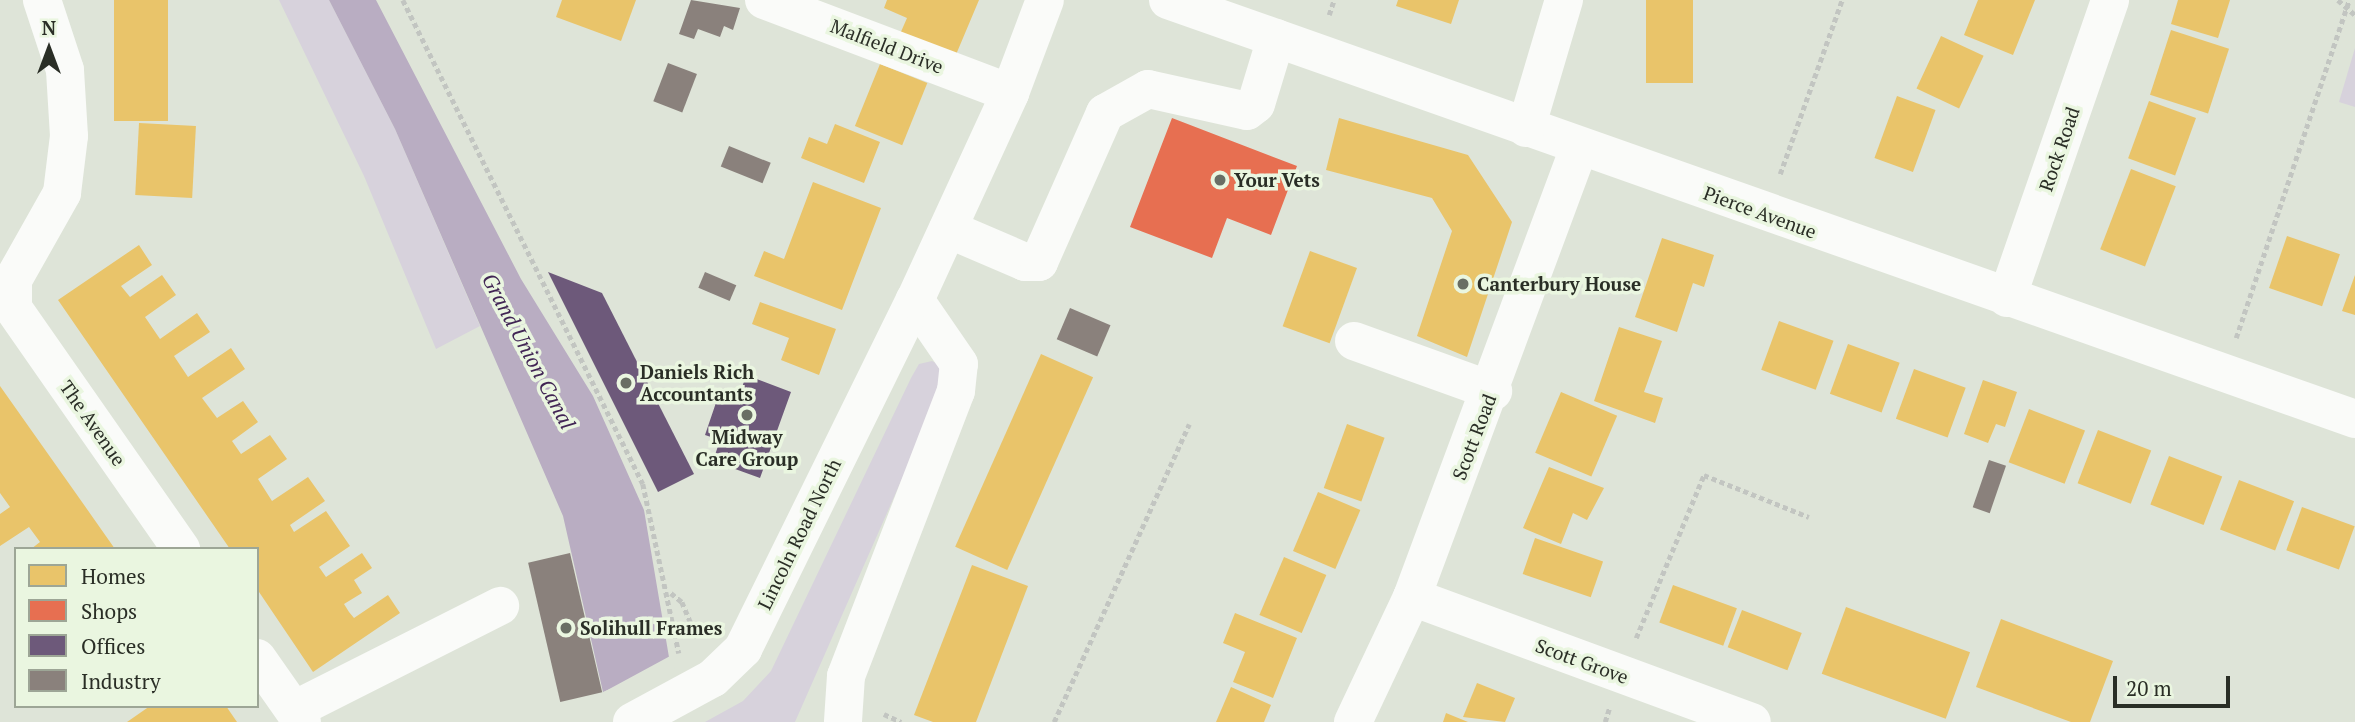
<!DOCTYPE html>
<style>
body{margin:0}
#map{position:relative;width:2355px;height:722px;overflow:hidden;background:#dee4d8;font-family:"PT Serif",serif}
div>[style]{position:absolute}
.green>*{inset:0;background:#d7d2dc}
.water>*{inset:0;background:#b9adc2}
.pier>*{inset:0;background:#dee4d8}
.homes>*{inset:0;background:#e9c46a;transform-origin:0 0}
.shops>*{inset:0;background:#e76f51}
.offices>*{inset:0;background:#6d597a}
.industry>*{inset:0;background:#8a817c;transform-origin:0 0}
.path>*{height:4.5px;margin-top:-2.25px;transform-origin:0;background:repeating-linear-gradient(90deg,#c2c5c1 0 5px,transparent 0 8.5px)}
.minor>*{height:38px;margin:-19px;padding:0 19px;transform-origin:19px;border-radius:19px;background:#fafbf9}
.dots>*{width:19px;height:19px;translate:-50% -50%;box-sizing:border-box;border:4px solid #eaf6e0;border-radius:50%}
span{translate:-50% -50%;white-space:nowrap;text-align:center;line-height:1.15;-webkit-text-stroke:7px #eaf6e0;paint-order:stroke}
.street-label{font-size:19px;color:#2a2e26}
.poi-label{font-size:19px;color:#2a2e26;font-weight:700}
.left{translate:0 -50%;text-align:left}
.water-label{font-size:21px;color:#412554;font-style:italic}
.legend{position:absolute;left:14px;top:547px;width:245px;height:161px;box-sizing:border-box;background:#eaf6e0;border:2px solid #9da696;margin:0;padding:9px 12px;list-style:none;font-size:21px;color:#2a2e26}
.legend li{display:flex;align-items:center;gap:14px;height:35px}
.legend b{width:35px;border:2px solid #9da696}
.north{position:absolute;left:14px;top:14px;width:70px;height:70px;-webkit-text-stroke:5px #eaf6e0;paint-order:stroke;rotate:0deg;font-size:19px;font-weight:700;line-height:28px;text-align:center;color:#2a2e26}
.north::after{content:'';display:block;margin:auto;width:24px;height:32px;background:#2a2e26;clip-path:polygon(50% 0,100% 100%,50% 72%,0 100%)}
.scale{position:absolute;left:2113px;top:676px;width:117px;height:32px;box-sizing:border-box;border:4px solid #2a2e26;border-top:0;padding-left:9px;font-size:21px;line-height:24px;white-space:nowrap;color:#2a2e26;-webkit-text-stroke:5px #eaf6e0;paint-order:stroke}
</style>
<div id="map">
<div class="green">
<div style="clip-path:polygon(279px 0,329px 0,395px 129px,480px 326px,436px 349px,364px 176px)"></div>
<div style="clip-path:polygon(2355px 48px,2355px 107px,2339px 102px)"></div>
<div style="clip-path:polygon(932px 361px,941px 366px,942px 388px,795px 722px,705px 722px,743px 701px,771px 671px,911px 378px,919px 364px)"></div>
</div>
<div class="water">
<div style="clip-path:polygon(329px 0,376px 0,521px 279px,593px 396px,644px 510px,680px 722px,642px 676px,603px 692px,563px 516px,395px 129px)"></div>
</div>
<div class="pier">
<div style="clip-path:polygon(672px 655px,684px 722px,644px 722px,639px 681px,600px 694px)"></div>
</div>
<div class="homes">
<div style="left:114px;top:0;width:54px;height:121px"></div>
<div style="clip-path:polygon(562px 0,636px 0,621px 41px,556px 17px)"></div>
<div style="clip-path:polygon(887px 0,979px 0,955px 57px,900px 34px,907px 18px,884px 8px)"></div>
<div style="clip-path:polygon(1398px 0,1459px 0,1451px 24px,1396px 6px)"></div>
<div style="left:1646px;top:0;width:47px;height:83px"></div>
<div style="clip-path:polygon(1978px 0,2035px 0,2013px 55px,1964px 35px)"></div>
<div style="clip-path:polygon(2178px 0,2230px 0,2218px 38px,2171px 24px)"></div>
<div style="left:2171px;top:30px;width:61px;height:68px;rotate:18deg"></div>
<div style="left:1941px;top:36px;width:47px;height:58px;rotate:25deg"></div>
<div style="left:880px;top:64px;width:51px;height:67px;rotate:22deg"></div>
<div style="left:1897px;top:96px;width:41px;height:66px;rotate:20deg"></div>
<div style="left:2149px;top:101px;width:50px;height:61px;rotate:20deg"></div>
<div style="clip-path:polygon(1339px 118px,1468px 155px,1512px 222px,1467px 357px,1417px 336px,1452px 231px,1432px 198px,1326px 170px)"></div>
<div style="left:139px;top:123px;width:57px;height:72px;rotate:3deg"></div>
<div style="clip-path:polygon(835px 124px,880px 142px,864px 183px,801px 158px,809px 137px,827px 144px)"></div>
<div style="left:2131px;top:169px;width:48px;height:86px;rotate:21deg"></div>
<div style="clip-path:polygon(813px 182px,881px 208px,842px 310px,754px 276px,764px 251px,784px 259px)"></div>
<div style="left:2287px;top:236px;width:56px;height:55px;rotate:19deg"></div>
<div style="clip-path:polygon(1662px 238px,1714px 255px,1704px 287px,1693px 283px,1677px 332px,1635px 317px)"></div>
<div style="clip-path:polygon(139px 245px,152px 265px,121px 286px,130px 297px,162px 275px,176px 295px,145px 317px,160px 339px,197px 313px,210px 332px,174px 356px,188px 377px,231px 348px,245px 369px,202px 398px,217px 418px,243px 401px,258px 422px,232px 441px,241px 454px,270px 435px,287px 459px,258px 479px,272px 501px,308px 477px,325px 501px,290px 525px,294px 532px,326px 511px,350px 546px,319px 567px,326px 577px,362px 553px,372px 568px,354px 580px,362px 593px,344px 604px,349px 612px,354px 618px,388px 595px,400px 613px,313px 672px,257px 589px,257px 549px,230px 549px,58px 300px)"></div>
<div style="left:1310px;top:251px;width:50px;height:80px;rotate:20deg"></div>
<div style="clip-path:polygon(2355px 275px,2355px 315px,2342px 311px)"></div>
<div style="clip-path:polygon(760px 302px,836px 329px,819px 375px,781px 360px,789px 338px,752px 324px)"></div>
<div style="left:1779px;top:321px;width:58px;height:52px;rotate:20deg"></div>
<div style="clip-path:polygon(1619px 327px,1662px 341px,1644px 392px,1663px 398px,1655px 423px,1594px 401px)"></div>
<div style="left:1848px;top:344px;width:55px;height:53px;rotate:20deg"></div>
<div style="left:1041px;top:354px;width:57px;height:211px;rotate:24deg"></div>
<div style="left:1914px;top:369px;width:55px;height:53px;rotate:20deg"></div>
<div style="clip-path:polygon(1983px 380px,2017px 392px,2005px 427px,1996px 424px,1988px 443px,1964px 434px)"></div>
<div style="clip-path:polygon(0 386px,82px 502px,115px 549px,31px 549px,40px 542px,29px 527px,0 546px,0 514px,10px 507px,0 493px)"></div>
<div style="left:1561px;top:392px;width:61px;height:66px;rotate:23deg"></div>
<div style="left:2029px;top:409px;width:60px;height:57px;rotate:21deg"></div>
<div style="left:1347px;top:424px;width:40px;height:68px;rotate:20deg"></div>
<div style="left:2098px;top:430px;width:57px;height:57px;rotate:21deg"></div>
<div style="left:2169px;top:456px;width:57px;height:52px;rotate:21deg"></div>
<div style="clip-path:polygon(1549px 467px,1604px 488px,1587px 520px,1573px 513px,1561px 544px,1523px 528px)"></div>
<div style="left:2239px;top:480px;width:59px;height:53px;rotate:21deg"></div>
<div style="left:1318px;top:492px;width:46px;height:64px;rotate:23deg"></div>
<div style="left:2302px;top:507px;width:56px;height:46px;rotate:20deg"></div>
<div style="left:1535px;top:538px;width:72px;height:38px;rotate:19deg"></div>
<div style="left:1284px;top:557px;width:46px;height:63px;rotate:23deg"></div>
<div style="clip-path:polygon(972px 565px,1028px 586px,976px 722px,933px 722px,914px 715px)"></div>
<div style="left:1673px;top:585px;width:68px;height:40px;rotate:20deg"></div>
<div style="left:1846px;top:607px;width:132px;height:71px;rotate:20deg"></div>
<div style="left:1742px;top:610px;width:64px;height:40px;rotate:21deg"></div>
<div style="clip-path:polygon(1235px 613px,1297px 638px,1273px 698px,1233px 682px,1245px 652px,1223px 643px)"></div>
<div style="clip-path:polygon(2001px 619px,2113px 661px,2090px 722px,2071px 722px,1976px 687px)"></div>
<div style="clip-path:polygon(1477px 683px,1515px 698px,1505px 722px,1463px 717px)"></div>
<div style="clip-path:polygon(1231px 687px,1271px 705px,1264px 722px,1216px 722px)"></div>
<div style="clip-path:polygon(150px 706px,226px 706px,237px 722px,127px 722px)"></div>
<div style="clip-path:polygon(1446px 713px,1468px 722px,1443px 722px)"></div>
</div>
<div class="shops">
<div style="clip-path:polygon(1172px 118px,1297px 166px,1271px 235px,1227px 218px,1212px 258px,1130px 227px)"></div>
</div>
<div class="offices">
<div style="clip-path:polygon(548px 272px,602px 293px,694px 474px,658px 492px)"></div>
<div style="clip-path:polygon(746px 375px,791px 392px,760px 478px,713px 461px,720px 440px,705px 435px,721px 388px,740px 394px)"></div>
</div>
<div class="industry">
<div style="clip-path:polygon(691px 0,740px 8px,733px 30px,724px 26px,720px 37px,698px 29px,694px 39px,679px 34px)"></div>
<div style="left:668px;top:63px;width:31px;height:41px;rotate:21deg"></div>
<div style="left:729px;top:146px;width:45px;height:22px;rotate:22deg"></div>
<div style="left:705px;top:272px;width:34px;height:17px;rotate:23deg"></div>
<div style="left:1070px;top:308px;width:44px;height:34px;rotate:23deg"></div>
<div style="left:1989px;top:460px;width:18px;height:50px;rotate:19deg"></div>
<div style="left:570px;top:553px;width:143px;height:43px;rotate:77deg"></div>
</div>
<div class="path">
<div style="left:403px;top:0;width:540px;rotate:63.62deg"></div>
<div style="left:643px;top:484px;width:173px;rotate:78deg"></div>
<div style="left:2338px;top:0;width:23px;rotate:41deg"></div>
<div style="left:1329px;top:15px;width:16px;rotate:-72deg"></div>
<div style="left:1780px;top:174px;width:185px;rotate:-70.4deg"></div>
<div style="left:2236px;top:338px;width:356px;rotate:-71.5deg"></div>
<div style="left:671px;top:593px;width:14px;rotate:39deg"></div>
<div style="left:682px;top:602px;width:39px;rotate:67deg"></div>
<div style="left:1636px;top:638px;width:177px;rotate:-67.4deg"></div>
<div style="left:1704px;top:475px;width:113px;rotate:21.8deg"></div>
<div style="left:884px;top:714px;width:19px;rotate:25deg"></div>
<div style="left:1054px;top:722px;width:327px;rotate:-65.6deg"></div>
<div style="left:1605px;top:722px;width:14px;rotate:-73deg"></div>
</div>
<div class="minor">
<div style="left:764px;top:0;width:263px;rotate:20.7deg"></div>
<div style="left:1168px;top:0;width:1259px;rotate:19.44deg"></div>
<div style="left:1526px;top:128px;width:134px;rotate:-73.5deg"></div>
<div style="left:948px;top:229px;width:84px;rotate:23.2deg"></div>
<div style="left:1025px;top:262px;width:14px"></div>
<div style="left:1039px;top:262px;width:163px;rotate:-66.1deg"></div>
<div style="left:1105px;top:113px;width:49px;rotate:-29.2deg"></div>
<div style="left:1148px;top:89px;width:101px;rotate:12.5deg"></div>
<div style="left:1247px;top:111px;width:11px;rotate:-38deg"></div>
<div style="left:1256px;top:104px;width:69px;rotate:-73.1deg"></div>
<div style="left:2007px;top:298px;width:315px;rotate:-70.9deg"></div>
<div style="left:13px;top:308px;width:28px;rotate:-90deg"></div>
<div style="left:13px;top:280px;width:100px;rotate:-60.6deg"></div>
<div style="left:62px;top:193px;width:57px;rotate:-83deg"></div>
<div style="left:69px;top:136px;width:66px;rotate:-93.5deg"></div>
<div style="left:65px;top:70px;width:74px;rotate:-108.2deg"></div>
<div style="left:13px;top:308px;width:294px;rotate:55.1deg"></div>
<div style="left:1354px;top:341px;width:148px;rotate:19.8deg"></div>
<div style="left:1412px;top:597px;width:362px;rotate:20.2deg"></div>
<div style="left:257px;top:658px;width:78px;rotate:54.9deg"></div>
<div style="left:294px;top:710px;width:231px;rotate:-26.8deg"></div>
<div style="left:843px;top:721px;width:45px;rotate:-86.2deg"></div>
<div style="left:846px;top:676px;width:305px;rotate:-68.9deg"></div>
<div style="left:956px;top:391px;width:27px;rotate:-84deg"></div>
<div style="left:959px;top:364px;width:78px;rotate:-124.5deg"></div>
<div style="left:632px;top:722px;width:92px;rotate:-28.5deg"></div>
<div style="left:713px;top:678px;width:42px;rotate:-44deg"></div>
<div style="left:743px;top:649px;width:389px;rotate:-63.8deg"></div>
<div style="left:915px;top:300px;width:228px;rotate:-65.3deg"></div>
<div style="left:1010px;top:93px;width:99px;rotate:-69.4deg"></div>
<div style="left:1353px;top:722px;width:138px;rotate:-64.7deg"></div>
<div style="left:1412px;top:597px;width:481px;rotate:-69.6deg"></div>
</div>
<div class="dots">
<div style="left:1220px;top:180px;background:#696e64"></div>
<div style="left:1463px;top:284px;background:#696e64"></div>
<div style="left:626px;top:383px;background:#696e64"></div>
<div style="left:747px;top:415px;background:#696e64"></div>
<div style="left:566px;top:628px;background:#696e64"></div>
</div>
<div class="street-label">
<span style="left:887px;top:46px;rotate:21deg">Malfield Drive</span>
<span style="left:2059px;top:149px;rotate:-71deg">Rock Road</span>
<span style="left:1760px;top:212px;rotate:20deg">Pierce Avenue</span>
<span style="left:93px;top:423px;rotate:55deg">The Avenue</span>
<span style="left:1474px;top:437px;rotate:-69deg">Scott Road</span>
<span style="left:799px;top:534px;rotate:-64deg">Lincoln Road North</span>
<span style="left:1582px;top:661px;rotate:20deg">Scott Grove</span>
</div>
<div class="poi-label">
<span class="left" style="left:1234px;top:180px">Your Vets</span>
<span class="left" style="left:1477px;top:284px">Canterbury House</span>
<span class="left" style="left:640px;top:383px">Daniels Rich<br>Accountants</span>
<span style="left:747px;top:448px">Midway<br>Care Group</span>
<span class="left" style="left:580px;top:628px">Solihull Frames</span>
</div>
<div class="water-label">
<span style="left:529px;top:351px;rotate:62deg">Grand Union Canal</span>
</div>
<ul class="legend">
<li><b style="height:19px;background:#e9c46a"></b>Homes</li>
<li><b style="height:19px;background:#e76f51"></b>Shops</li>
<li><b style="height:19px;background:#6d597a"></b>Offices</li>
<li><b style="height:19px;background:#8a817c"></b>Industry</li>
</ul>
<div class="north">N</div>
<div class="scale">20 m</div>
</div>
